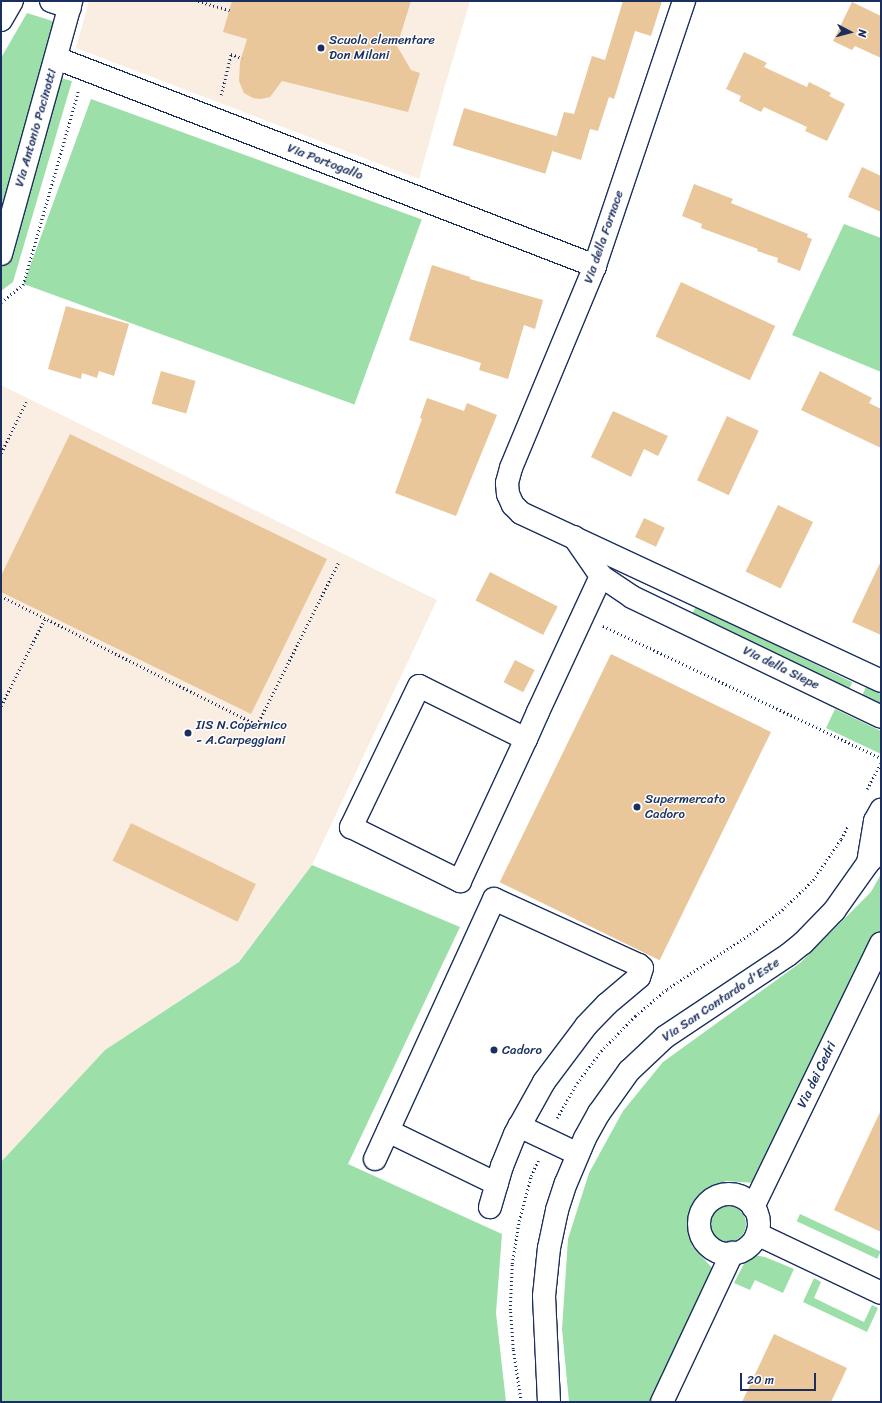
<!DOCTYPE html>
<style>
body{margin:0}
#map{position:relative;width:882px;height:1403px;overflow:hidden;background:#fff;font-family:Sriracha,sans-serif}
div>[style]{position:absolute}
.built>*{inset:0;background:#f9eee1}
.green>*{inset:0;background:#9ddfa9;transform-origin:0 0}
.round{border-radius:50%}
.building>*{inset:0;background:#eac69b;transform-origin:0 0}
.path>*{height:2.5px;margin-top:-1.25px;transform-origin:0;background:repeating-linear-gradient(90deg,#1b2f5e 0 1px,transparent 0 4px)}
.roads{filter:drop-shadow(1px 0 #1b2f5e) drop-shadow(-1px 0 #1b2f5e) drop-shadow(0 1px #1b2f5e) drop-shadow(0 -1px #1b2f5e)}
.minor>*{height:22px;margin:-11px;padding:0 11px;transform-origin:11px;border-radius:11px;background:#fff}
.minor>.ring{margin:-11px;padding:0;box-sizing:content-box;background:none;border:22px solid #fff;border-radius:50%}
.dots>*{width:11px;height:11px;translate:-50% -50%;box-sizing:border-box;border:2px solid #fff;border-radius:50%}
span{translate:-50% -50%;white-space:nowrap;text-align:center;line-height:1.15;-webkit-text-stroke:3px #fff;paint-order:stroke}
.poi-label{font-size:13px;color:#1b2f5e}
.left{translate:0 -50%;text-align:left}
.street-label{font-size:13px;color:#1b2f5e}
.frame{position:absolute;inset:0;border:2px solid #1b2f5e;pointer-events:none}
.north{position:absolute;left:830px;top:12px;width:40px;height:40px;-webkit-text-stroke:3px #fff;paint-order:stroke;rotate:96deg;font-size:11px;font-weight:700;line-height:16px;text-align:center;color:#1b2f5e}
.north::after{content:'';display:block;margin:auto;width:14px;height:18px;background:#1b2f5e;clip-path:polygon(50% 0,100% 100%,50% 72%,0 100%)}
.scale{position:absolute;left:740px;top:1373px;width:76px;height:18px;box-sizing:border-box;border:2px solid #1b2f5e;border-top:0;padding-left:5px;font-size:12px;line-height:14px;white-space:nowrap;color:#1b2f5e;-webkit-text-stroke:3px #fff;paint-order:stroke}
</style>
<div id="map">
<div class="built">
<div style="clip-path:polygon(89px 1px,470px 1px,444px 89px,419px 179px,76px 48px)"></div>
<div style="clip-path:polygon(1px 385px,437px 600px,312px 865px,239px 962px,105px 1050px,1px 1162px)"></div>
</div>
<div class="green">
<div style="clip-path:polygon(27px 13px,59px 23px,1px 212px,1px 58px)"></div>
<div style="clip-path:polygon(57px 77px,72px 81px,13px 282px,1px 291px,1px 271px)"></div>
<div style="left:91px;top:99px;width:352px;height:197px;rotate:20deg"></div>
<div style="clip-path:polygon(844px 224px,881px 238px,881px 372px,792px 335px)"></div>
<div style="left:696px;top:606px;width:174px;height:13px;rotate:26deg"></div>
<div style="clip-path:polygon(866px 687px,881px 694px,881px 708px,861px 698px)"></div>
<div style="clip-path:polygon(835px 709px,881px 731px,881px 754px,826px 728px)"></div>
<div style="clip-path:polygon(312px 865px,460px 927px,348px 1164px,502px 1234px,496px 1313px,506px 1402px,1px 1402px,1px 1162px,105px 1050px,239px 962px)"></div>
<div style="clip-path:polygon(881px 874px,881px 939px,755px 1183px,726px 1181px,703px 1194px,691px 1217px,692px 1246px,715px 1271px,653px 1402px,569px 1402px,562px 1329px,568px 1239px,589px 1173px,623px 1111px,663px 1062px,800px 963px,871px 892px)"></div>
<div class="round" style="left:710px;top:1206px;width:36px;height:36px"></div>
<div style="left:800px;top:1214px;width:89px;height:8px;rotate:25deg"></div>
<div style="clip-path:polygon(753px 1255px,765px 1257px,794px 1269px,783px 1293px,755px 1280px,750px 1290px,734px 1283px,746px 1260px)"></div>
<div style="clip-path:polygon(814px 1278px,821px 1282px,814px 1298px,864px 1322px,872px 1305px,878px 1308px,867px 1332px,803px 1302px)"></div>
</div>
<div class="building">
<div style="clip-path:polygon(232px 1px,411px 1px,397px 46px,411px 70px,420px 73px,408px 112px,282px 81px,270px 97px,261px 99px,253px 98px,244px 93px,239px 81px,240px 62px,247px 39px,223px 32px)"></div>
<div style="clip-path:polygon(623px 1px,662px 1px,651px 36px,635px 31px,614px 99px,609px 97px,598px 131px,590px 129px,581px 160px,552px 151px,564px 112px,574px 114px,592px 56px,605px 60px)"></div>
<div style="clip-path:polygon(852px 2px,881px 16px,881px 58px,855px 46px,852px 50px,833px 41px)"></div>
<div style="clip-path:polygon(744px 52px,767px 63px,764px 67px,807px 87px,809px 82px,831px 93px,829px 96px,845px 104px,827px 141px,805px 131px,807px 127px,764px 107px,761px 112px,739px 101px,741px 96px,726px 89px)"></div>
<div style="left:464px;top:108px;width:97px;height:39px;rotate:17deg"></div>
<div style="clip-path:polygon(862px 167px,881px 176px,881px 212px,848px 197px)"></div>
<div style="clip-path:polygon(694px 184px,733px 199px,731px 203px,808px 234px,807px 237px,812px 239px,800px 271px,777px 262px,778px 258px,757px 251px,758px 249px,701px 228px,702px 224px,682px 216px)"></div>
<div style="clip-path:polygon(432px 265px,470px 277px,470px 279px,543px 300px,535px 329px,524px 325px,508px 379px,479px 370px,481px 363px,409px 340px)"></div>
<div style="left:681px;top:282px;width:104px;height:60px;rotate:25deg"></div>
<div style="clip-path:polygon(66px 306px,129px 324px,114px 376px,99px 371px,97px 378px,82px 373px,81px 379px,48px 369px)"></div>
<div style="left:161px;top:371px;width:36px;height:34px;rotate:16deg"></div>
<div style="clip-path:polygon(820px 371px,872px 398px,869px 403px,881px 409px,881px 448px,801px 410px)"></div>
<div style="clip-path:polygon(427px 398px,464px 411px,467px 403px,497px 415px,456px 516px,395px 493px,422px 419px,420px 418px)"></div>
<div style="clip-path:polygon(613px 411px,668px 436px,658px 456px,644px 449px,631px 477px,591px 457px)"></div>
<div style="left:727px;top:416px;width:35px;height:71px;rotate:25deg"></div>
<div style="clip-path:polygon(70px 434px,327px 559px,251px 714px,1px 592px,1px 576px)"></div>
<div style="left:778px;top:505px;width:39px;height:74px;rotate:26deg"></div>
<div style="left:644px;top:518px;width:23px;height:21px;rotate:25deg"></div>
<div style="clip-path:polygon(881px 561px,881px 635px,852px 622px)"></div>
<div style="left:490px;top:572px;width:76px;height:32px;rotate:27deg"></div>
<div style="left:611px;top:654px;width:178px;height:254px;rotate:26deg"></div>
<div style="left:515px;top:660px;width:22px;height:25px;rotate:27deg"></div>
<div style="left:131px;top:823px;width:139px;height:42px;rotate:26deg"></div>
<div style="clip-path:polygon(881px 1110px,881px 1232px,834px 1210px)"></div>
<div style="clip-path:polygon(774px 1334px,847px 1368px,831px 1402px,742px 1402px)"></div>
</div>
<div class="path">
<div style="left:198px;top:1px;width:33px;rotate:16deg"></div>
<div style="left:221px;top:95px;width:42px;rotate:-76.3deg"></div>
<div style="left:231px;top:54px;width:12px;rotate:20deg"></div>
<div style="left:1px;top:302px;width:28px;rotate:-38deg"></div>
<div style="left:23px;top:285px;width:201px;rotate:-74.1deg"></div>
<div style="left:1px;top:453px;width:57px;rotate:-63.9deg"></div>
<div style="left:1px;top:596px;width:287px;rotate:26.7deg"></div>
<div style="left:257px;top:725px;width:181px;rotate:-63.4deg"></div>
<div style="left:603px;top:626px;width:308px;rotate:25.4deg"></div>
<div style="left:1px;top:706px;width:98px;rotate:-63.4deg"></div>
<div style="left:867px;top:789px;width:30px;rotate:-62deg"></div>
<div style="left:557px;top:1118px;width:40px;rotate:-60.3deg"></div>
<div style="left:577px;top:1083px;width:40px;rotate:-53deg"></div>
<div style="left:601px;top:1051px;width:49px;rotate:-45.8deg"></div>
<div style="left:635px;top:1016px;width:42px;rotate:-40.2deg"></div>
<div style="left:667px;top:989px;width:100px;rotate:-33.5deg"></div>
<div style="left:750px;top:934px;width:40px;rotate:-37deg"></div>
<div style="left:782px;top:910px;width:43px;rotate:-44.1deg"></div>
<div style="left:813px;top:880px;width:50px;rotate:-55.7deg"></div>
<div style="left:841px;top:839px;width:15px;rotate:-62deg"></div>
<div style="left:521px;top:1402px;width:54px;rotate:-98.6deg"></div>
<div style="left:513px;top:1349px;width:39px;rotate:-94deg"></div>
<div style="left:510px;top:1310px;width:46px;rotate:-87.5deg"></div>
<div style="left:512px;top:1264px;width:44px;rotate:-80.8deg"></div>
<div style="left:519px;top:1221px;width:47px;rotate:-75.1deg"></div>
<div style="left:531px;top:1176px;width:17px;rotate:-65deg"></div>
</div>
<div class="roads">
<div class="minor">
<div style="left:51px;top:1px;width:20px;rotate:18deg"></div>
<div style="left:684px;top:1px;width:280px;rotate:108.6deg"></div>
<div style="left:595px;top:266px;width:219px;rotate:112.6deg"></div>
<div style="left:511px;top:468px;width:16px;rotate:105deg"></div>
<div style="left:507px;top:483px;width:11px;rotate:85deg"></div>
<div style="left:508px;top:494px;width:12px;rotate:66deg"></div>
<div style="left:513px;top:505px;width:11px;rotate:45deg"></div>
<div style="left:521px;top:513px;width:397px;rotate:25deg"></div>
<div style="left:1px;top:20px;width:22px;rotate:-60deg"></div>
<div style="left:56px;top:58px;width:578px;rotate:21.1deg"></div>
<div style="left:1px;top:254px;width:263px;rotate:-74.5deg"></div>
<div style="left:574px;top:537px;width:47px;rotate:55.3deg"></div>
<div style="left:601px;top:576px;width:37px;rotate:34deg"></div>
<div style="left:632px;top:597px;width:276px;rotate:25.7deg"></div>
<div style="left:526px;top:739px;width:119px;rotate:-153.6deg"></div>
<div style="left:419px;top:686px;width:157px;rotate:115.7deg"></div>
<div style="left:351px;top:827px;width:122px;rotate:26.4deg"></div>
<div style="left:460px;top:881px;width:157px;rotate:-65.1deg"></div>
<div style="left:526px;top:739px;width:30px;rotate:-66deg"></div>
<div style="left:538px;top:712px;width:150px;rotate:-65.1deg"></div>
<div style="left:868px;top:863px;width:43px;rotate:-80.5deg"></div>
<div style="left:875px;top:821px;width:13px;rotate:-61deg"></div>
<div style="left:519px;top:1126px;width:65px;rotate:25.4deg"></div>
<div style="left:388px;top:1131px;width:121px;rotate:25.9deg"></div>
<div style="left:375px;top:1159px;width:286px;rotate:-65.4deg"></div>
<div style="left:494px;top:899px;width:159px;rotate:24.5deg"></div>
<div style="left:639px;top:965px;width:4px;rotate:45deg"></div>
<div style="left:642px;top:968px;width:9px;rotate:108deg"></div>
<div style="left:639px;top:977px;width:42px;rotate:139.8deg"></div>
<div style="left:607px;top:1004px;width:30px;rotate:134deg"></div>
<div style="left:586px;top:1026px;width:70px;rotate:126.9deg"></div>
<div style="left:544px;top:1082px;width:60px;rotate:119.1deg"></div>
<div style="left:515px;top:1134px;width:35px;rotate:112deg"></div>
<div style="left:502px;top:1166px;width:43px;rotate:106.3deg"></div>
<div class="ring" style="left:699px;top:1194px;width:38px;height:38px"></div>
<div style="left:753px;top:1207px;width:293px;rotate:-64.1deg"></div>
<div style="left:757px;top:1234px;width:137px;rotate:25.4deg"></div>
<div style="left:549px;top:1402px;width:106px;rotate:-92.7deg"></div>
<div style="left:544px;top:1296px;width:48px;rotate:-84.1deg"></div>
<div style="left:549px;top:1248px;width:39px;rotate:-78deg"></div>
<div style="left:557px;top:1210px;width:28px;rotate:-72deg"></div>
<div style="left:566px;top:1183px;width:49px;rotate:-67.1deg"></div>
<div style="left:585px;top:1138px;width:29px;rotate:-61deg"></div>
<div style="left:599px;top:1113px;width:52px;rotate:-54.5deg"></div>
<div style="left:629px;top:1071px;width:50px;rotate:-43.4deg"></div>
<div style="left:665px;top:1037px;width:148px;rotate:-33.7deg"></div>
<div style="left:788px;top:955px;width:19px;rotate:-39deg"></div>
<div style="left:803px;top:943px;width:45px;rotate:-45.9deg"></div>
<div style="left:834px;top:911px;width:59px;rotate:-54.7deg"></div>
<div style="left:868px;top:863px;width:18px;rotate:-45deg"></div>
<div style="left:662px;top:1402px;width:165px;rotate:-64.8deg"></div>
</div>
</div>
<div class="dots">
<div style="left:321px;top:48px;background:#1b2f5e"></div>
<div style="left:188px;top:733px;background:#1b2f5e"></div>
<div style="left:637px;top:807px;background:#1b2f5e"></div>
<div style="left:494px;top:1050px;background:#1b2f5e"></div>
</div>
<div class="poi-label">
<span class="left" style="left:329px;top:48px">Scuola elementare<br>Don Milani</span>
<span class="left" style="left:196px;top:733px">IIS N.Copernico<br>- A.Carpeggiani</span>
<span class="left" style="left:645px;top:807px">Supermercato<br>Cadoro</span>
<span class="left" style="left:502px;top:1050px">Cadoro</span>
</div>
<div class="street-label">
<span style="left:36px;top:128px;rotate:-74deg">Via Antonio Pacinotti</span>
<span style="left:325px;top:162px;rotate:21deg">Via Portogallo</span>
<span style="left:604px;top:237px;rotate:-71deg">Via della Fornace</span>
<span style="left:781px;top:668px;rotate:26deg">Via della Siepe</span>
<span style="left:721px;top:1000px;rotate:-34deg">Via San Contardo d'Este</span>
<span style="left:817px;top:1075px;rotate:-64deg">Via dei Cedri</span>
</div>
<div class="frame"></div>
<div class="north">N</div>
<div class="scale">20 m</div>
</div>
